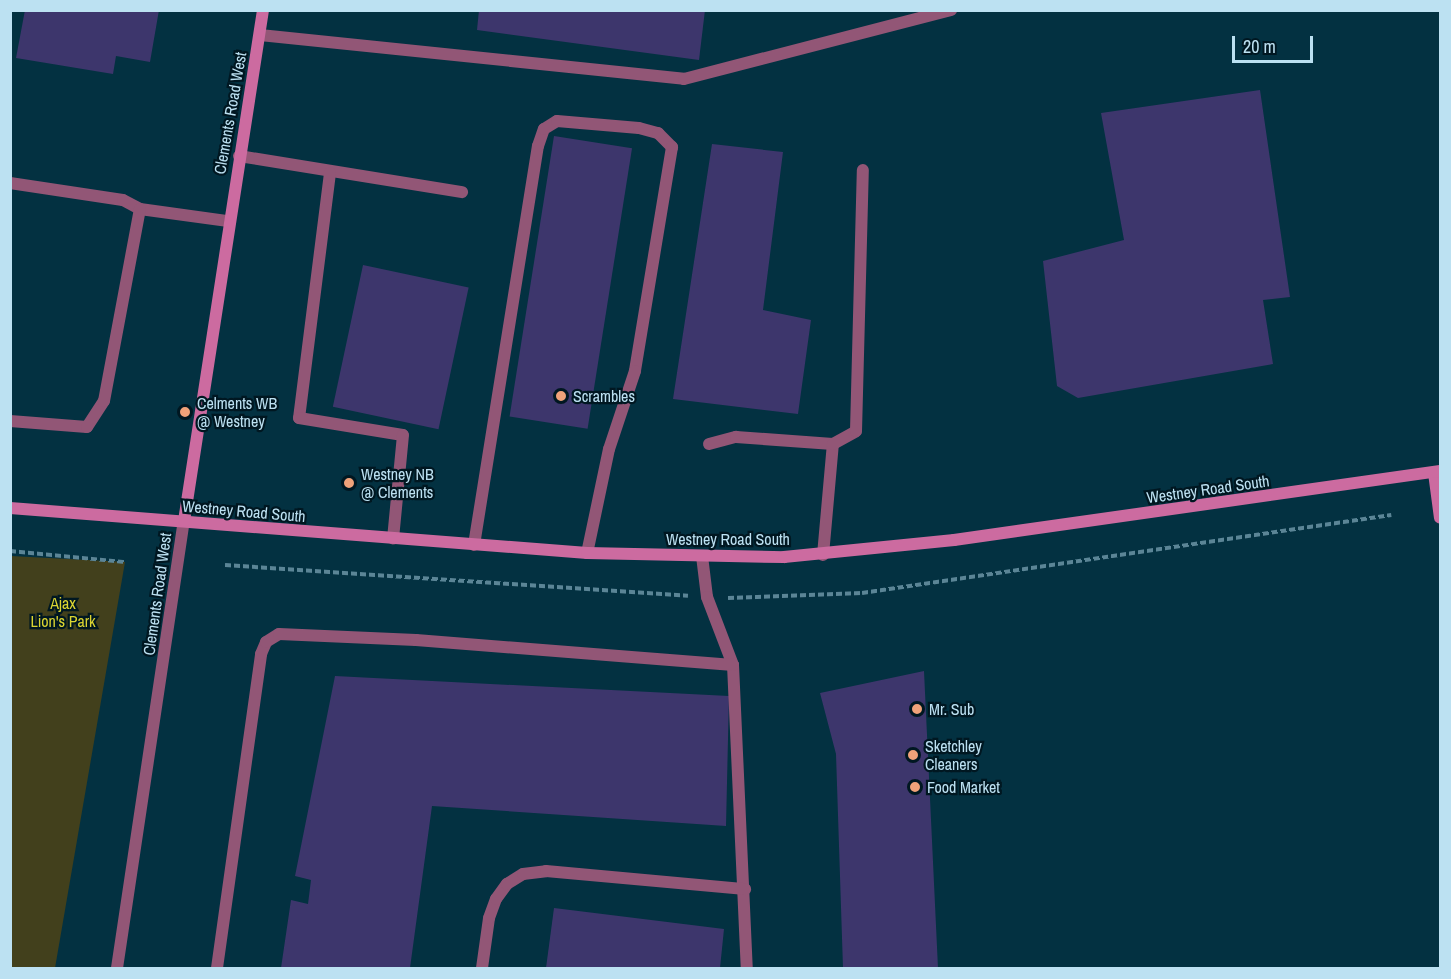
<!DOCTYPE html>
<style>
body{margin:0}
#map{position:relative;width:1451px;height:979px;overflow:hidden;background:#033141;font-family:"Archivo Narrow",sans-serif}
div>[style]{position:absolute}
.green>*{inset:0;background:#42401c}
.building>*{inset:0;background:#3d366c;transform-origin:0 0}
.path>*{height:4px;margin-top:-2px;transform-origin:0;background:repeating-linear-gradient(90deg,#5b8596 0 6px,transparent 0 9px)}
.lane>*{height:12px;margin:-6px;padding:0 6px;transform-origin:6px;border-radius:6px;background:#925676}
.street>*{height:12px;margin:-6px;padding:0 6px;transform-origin:6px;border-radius:6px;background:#925676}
.secondary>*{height:12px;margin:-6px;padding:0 6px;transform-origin:6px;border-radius:6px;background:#cc6ba0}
.dots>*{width:16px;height:16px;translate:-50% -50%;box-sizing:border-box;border:3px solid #001721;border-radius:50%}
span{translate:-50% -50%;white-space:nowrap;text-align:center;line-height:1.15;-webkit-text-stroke:4.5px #001721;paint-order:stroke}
.street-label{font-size:16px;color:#bce1f2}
.poi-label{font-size:16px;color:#bce1f2}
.left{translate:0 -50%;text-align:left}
.park-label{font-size:16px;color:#dbd531}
.frame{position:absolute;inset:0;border:12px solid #bce1f2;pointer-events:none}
.scale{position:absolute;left:1232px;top:36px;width:81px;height:27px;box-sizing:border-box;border:3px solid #bce1f2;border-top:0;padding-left:8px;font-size:18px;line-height:21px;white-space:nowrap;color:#bce1f2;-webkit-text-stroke:4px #001721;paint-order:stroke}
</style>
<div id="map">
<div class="green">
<div style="clip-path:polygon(11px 556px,125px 562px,55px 968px,11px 968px)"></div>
</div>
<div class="building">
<div style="clip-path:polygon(25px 10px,159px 10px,150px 62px,116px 56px,113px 74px,16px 58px)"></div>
<div style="clip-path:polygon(479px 10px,705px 10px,699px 60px,477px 30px)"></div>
<div style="clip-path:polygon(1260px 90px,1290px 297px,1263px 300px,1273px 364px,1078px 398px,1057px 386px,1043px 261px,1124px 240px,1101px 113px)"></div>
<div style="left:554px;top:136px;width:79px;height:284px;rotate:9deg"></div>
<div style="clip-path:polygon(712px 144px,783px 152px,763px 310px,811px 320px,798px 414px,673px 399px)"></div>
<div style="left:363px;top:265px;width:108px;height:145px;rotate:12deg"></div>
<div style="clip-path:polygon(924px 671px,938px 968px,843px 968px,836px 754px,820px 693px)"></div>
<div style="clip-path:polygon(335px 676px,729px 696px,726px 826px,432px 806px,410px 968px,281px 968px,291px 900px,308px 904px,311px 880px,295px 876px)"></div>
<div style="clip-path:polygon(554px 908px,724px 929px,720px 968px,546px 968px)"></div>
</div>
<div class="path">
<div style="left:10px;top:551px;width:116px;rotate:5.5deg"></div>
<div style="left:225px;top:565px;width:464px;rotate:3.8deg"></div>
<div style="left:728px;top:598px;width:134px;rotate:-2.1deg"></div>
<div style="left:862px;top:593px;width:535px;rotate:-8.39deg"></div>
</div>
<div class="lane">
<div style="left:260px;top:35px;width:426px;rotate:5.9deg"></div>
<div style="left:684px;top:79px;width:276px;rotate:-14.5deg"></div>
<div style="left:239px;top:156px;width:226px;rotate:9.2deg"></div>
<div style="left:330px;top:173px;width:247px;rotate:97.2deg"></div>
<div style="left:299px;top:418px;width:105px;rotate:9.3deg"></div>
<div style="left:403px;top:435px;width:104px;rotate:95.5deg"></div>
<div style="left:10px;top:183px;width:114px;rotate:8.6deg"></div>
<div style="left:123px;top:200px;width:19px;rotate:28deg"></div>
<div style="left:140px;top:209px;width:89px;rotate:7.8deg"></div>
<div style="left:10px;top:421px;width:77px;rotate:4.5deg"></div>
<div style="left:87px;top:427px;width:31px;rotate:-57deg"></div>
<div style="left:104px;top:401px;width:195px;rotate:-79.4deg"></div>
<div style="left:709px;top:444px;width:28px;rotate:-15deg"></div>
<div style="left:736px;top:437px;width:97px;rotate:4.1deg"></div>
<div style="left:474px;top:545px;width:404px;rotate:-80.9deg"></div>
<div style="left:538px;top:146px;width:18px;rotate:-71deg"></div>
<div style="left:544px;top:129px;width:15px;rotate:-32deg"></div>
<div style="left:557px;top:121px;width:82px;rotate:4.9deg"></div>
<div style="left:639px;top:128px;width:20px;rotate:15deg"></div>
<div style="left:658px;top:133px;width:20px;rotate:45deg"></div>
<div style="left:672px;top:147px;width:227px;rotate:99.4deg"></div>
<div style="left:635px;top:371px;width:82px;rotate:108.4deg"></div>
<div style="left:609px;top:449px;width:106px;rotate:101.9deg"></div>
<div style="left:823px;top:555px;width:111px;rotate:-84.9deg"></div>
<div style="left:833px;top:444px;width:26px;rotate:-29deg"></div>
<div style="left:856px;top:431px;width:261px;rotate:-88.5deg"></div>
<div style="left:702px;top:556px;width:41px;rotate:83deg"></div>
<div style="left:707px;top:597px;width:73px;rotate:69.1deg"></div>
<div style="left:733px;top:665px;width:303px;rotate:87.4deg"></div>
<div style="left:217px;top:968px;width:317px;rotate:-82deg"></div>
<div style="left:261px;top:654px;width:13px;rotate:-67deg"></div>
<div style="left:266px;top:642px;width:15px;rotate:-32deg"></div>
<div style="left:279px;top:634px;width:137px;rotate:2.5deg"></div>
<div style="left:416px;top:640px;width:318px;rotate:4.5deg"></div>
<div style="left:482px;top:968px;width:50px;rotate:-82deg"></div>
<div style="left:489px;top:918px;width:20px;rotate:-70deg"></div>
<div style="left:496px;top:899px;width:19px;rotate:-54deg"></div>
<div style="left:507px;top:884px;width:19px;rotate:-32deg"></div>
<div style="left:523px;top:874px;width:23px;rotate:-7deg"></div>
<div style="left:546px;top:871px;width:200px;rotate:5.2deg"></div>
</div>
<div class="street">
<div style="left:117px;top:968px;width:452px;rotate:-81.5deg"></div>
</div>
<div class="secondary">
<div style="left:1434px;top:473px;width:45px;rotate:82.4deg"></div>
<div style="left:10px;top:508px;width:579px;rotate:4.46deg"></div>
<div style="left:587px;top:553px;width:197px;rotate:1.2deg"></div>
<div style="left:784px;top:557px;width:171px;rotate:-5.7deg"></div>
<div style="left:954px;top:540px;width:491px;rotate:-8.1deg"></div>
<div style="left:184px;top:521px;width:517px;rotate:-81.21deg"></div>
</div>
<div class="dots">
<div style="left:561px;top:396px;background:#f0a27a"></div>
<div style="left:185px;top:412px;background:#f0a27a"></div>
<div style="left:349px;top:483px;background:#f0a27a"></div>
<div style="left:917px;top:709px;background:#f0a27a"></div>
<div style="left:913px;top:755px;background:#f0a27a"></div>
<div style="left:915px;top:787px;background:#f0a27a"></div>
</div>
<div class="street-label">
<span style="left:230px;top:113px;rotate:-80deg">Clements Road West</span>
<span style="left:1208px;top:489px;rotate:-8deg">Westney Road South</span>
<span style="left:244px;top:511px;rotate:5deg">Westney Road South</span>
<span style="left:728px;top:539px">Westney Road South</span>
<span style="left:157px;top:594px;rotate:-82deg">Clements Road West</span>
</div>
<div class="poi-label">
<span class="left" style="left:573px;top:396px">Scrambles</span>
<span class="left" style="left:197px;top:412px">Celments WB<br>@ Westney</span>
<span class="left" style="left:361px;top:483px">Westney NB<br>@ Clements</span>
<span class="left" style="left:929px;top:709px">Mr. Sub</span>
<span class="left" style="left:925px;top:755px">Sketchley<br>Cleaners</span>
<span class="left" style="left:927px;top:787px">Food Market</span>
</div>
<div class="park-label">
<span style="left:63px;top:612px">Ajax<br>Lion's Park</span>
</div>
<div class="frame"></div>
<div class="scale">20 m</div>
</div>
